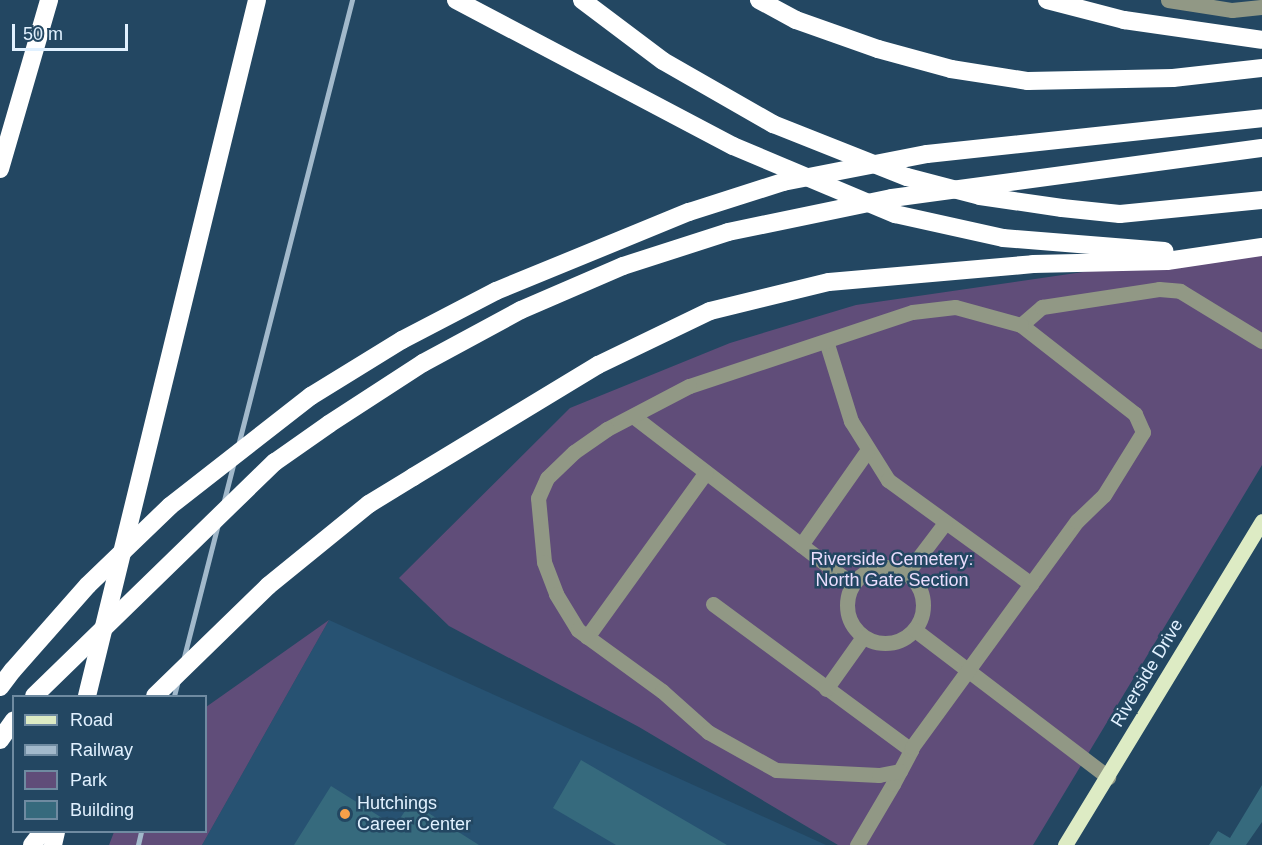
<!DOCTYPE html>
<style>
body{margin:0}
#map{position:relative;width:1262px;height:845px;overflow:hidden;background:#234762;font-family:Arial,sans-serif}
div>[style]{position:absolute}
.built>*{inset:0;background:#275272}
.green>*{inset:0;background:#604d79}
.building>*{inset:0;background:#366a7d}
.minor>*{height:15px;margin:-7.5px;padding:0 7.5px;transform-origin:7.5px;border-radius:7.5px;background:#919885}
.minor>.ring{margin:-7.5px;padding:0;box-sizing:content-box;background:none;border:15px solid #919885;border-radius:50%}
.major>*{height:15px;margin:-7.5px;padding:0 7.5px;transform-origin:7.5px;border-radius:7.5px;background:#ddebc4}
.highway>*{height:18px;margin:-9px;padding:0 9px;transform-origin:9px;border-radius:9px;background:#fff}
.rail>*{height:4.5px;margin:-2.25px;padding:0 2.25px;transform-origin:2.25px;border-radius:2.25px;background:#a2b9cb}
.highway-bridge>*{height:18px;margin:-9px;padding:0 9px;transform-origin:9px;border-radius:9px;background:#fff}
.dots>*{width:16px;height:16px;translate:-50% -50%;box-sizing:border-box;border:3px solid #234762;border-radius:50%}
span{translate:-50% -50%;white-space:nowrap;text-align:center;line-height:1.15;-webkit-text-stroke:5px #234762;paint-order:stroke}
.park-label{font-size:18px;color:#eaddfd}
.street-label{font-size:18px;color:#e1f1ff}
.poi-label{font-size:18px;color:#e1f1ff}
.left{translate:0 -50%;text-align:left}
.legend{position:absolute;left:12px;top:695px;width:195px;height:138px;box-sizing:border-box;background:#234762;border:2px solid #6f8ba1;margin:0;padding:8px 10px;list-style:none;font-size:18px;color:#e1f1ff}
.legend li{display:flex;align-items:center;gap:12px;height:30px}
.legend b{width:30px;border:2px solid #6f8ba1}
.scale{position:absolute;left:12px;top:24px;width:116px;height:27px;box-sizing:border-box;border:3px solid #e1f1ff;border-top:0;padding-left:8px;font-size:18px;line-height:21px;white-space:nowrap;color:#e1f1ff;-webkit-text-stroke:4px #234762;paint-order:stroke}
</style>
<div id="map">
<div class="built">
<div style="clip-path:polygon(329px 620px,826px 845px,202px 845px)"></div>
</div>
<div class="green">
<div style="clip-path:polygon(1262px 246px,1262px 465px,1033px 845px,838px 845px,639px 727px,449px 626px,399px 578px,570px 408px,730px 343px,856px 305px)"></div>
<div style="clip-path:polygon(329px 620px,202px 845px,109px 845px,114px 832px,206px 832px,206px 707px)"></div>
</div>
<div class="building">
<div style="clip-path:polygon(581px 760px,727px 845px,616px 845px,553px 808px)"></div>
<div style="clip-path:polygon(1262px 785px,1262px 822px,1246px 845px,1209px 845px,1218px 831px,1230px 838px)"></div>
<div style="clip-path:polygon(331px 786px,395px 826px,411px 802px,479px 845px,294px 845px)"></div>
</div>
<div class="minor">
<div style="left:1168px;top:0;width:65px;rotate:8.9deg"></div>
<div style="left:1232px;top:10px;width:30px;rotate:-6deg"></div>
<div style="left:1021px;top:325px;width:28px;rotate:-41deg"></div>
<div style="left:1042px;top:307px;width:118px;rotate:-8.7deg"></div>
<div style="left:1159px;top:289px;width:21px;rotate:5deg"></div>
<div style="left:1180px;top:291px;width:96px;rotate:31.4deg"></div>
<div style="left:827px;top:344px;width:81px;rotate:72.7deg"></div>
<div style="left:851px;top:421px;width:70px;rotate:57.9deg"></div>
<div style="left:888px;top:480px;width:177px;rotate:36deg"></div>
<div style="left:633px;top:416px;width:276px;rotate:37.5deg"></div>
<div style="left:801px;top:545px;width:115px;rotate:-54.9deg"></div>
<div class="ring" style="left:847px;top:567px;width:61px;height:61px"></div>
<div style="left:907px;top:573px;width:63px;rotate:-52.8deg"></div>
<div style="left:713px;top:604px;width:246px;rotate:36.4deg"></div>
<div style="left:915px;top:630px;width:243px;rotate:37.3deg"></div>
<div style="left:587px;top:637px;width:203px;rotate:-54.2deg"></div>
<div style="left:826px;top:689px;width:64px;rotate:-54.6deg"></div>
<div style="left:857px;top:845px;width:71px;rotate:-59.5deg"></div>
<div style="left:893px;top:784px;width:15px;rotate:-62deg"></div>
<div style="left:900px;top:771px;width:24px;rotate:-62deg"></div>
<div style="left:911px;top:750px;width:3px;rotate:-72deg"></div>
<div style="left:912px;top:747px;width:280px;rotate:-53.9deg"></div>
<div style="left:1077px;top:521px;width:37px;rotate:-44deg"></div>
<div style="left:1104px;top:495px;width:74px;rotate:-58.2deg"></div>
<div style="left:1143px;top:432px;width:20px;rotate:-114deg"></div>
<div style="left:1135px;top:414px;width:145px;rotate:-142deg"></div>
<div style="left:1021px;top:325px;width:68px;rotate:-164.7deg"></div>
<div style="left:955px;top:307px;width:43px;rotate:173.4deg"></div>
<div style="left:912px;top:312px;width:235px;rotate:161.6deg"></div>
<div style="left:689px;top:386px;width:93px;rotate:152.3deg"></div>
<div style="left:607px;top:429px;width:40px;rotate:145.1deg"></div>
<div style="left:574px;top:452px;width:37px;rotate:136deg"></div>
<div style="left:547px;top:478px;width:22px;rotate:114deg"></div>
<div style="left:538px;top:498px;width:64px;rotate:84.6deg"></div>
<div style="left:544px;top:562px;width:34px;rotate:69deg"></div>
<div style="left:556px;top:594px;width:42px;rotate:58.6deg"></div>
<div style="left:578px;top:630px;width:104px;rotate:36deg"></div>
<div style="left:662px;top:691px;width:62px;rotate:41.7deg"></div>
<div style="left:708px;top:732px;width:78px;rotate:29.2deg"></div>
<div style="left:776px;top:770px;width:103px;rotate:2.8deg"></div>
<div style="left:879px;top:775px;width:21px;rotate:-11deg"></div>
</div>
<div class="major">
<div style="left:1065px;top:845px;width:379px;rotate:-58.7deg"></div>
</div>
<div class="highway">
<div style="left:456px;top:0;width:313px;rotate:27.8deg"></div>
<div style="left:582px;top:0;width:101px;rotate:37deg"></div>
<div style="left:663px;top:61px;width:127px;rotate:29.8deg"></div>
<div style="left:759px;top:0;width:42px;rotate:28.4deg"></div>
<div style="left:796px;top:20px;width:87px;rotate:19.5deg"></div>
<div style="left:878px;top:49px;width:76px;rotate:15.3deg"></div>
<div style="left:951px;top:69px;width:78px;rotate:8.9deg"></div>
<div style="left:1028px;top:81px;width:145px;rotate:-1.2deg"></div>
<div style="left:1173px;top:78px;width:90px;rotate:-6.4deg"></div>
<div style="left:1047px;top:0;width:80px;rotate:14.6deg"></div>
<div style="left:1124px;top:20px;width:139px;rotate:8.2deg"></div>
<div style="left:0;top:169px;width:176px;rotate:-73.8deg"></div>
<div style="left:1062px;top:208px;width:58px;rotate:5.9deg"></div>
<div style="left:1120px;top:214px;width:143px;rotate:-5.6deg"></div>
<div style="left:895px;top:214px;width:111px;rotate:12.5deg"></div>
<div style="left:1003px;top:238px;width:162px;rotate:4.6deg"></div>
<div style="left:311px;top:396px;width:107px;rotate:-31.6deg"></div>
<div style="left:402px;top:340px;width:106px;rotate:-27.5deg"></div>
<div style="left:496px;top:291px;width:209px;rotate:-22.3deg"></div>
<div style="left:689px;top:212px;width:99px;rotate:-17.7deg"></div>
<div style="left:783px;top:182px;width:147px;rotate:-11deg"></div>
<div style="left:927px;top:154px;width:337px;rotate:-6.1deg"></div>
<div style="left:329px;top:424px;width:112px;rotate:-33deg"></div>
<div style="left:423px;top:363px;width:111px;rotate:-28.4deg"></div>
<div style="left:521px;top:310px;width:111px;rotate:-23.3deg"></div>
<div style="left:623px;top:266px;width:110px;rotate:-17.9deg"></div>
<div style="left:728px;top:232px;width:167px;rotate:-11.7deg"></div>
<div style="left:892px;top:198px;width:373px;rotate:-7.7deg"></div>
<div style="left:268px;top:586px;width:130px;rotate:-39.1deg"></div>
<div style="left:369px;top:504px;width:52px;rotate:-31.5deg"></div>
<div style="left:413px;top:477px;width:216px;rotate:-31.2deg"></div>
<div style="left:598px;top:365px;width:124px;rotate:-25.7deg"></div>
<div style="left:710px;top:311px;width:122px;rotate:-13.7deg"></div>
<div style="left:829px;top:282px;width:205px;rotate:-5deg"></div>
<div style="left:1033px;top:264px;width:134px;rotate:-1.3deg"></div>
<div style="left:1167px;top:261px;width:96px;rotate:-8.4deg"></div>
<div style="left:0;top:687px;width:21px;rotate:-53deg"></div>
<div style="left:87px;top:696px;width:716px;rotate:-76.27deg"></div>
<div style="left:0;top:740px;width:24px;rotate:-55deg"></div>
<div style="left:32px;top:845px;width:16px;rotate:-52deg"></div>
<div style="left:53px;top:845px;width:13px;rotate:-77deg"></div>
</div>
<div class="rail">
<div style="left:174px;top:696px;width:718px;rotate:-75.65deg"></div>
<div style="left:138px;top:845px;width:13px;rotate:-77deg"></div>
</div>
<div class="highway-bridge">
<div style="left:773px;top:124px;width:144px;rotate:21.6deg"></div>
<div style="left:907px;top:177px;width:75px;rotate:14.6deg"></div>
<div style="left:980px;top:196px;width:83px;rotate:8.3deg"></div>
<div style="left:733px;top:146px;width:176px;rotate:22.8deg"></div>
<div style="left:13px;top:670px;width:113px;rotate:-48.6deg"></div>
<div style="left:88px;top:585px;width:114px;rotate:-43.9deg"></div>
<div style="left:170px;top:506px;width:179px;rotate:-38deg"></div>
<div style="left:34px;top:696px;width:336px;rotate:-44.2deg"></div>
<div style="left:275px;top:462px;width:66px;rotate:-35.1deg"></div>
<div style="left:155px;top:696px;width:158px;rotate:-44.2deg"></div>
</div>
<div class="dots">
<div style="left:345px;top:814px;background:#f7a149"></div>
</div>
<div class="park-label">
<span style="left:892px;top:570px">Riverside Cemetery:<br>North Gate Section</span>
</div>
<div class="street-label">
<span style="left:1147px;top:673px;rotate:-59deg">Riverside Drive</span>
</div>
<div class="poi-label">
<span class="left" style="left:357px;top:814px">Hutchings<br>Career Center</span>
</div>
<ul class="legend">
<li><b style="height:8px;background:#ddebc4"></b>Road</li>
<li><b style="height:8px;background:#a2b9cb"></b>Railway</li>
<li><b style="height:16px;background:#604d79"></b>Park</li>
<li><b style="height:16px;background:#366a7d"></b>Building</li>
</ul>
<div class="scale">50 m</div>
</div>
